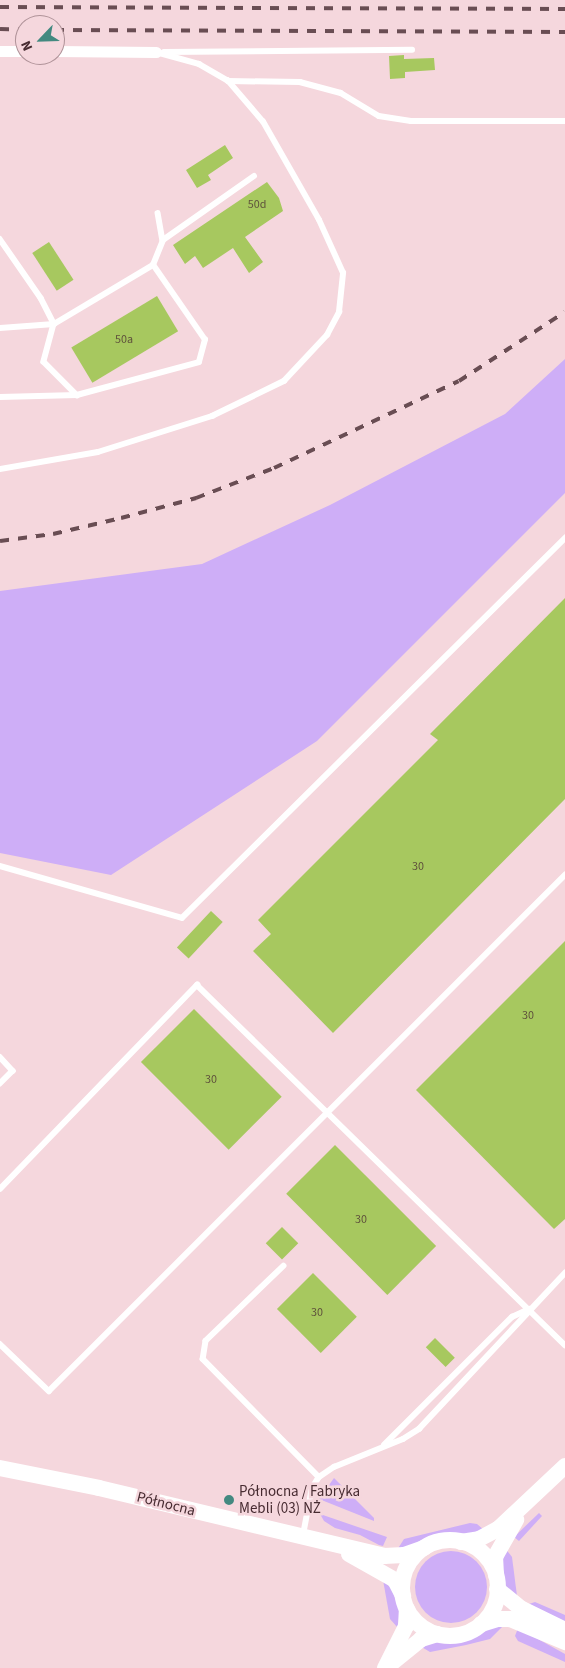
<!DOCTYPE html>
<meta charset="utf-8">
<style>
body{margin:0}
#map{position:relative;width:565px;height:1668px;overflow:hidden;background:#f5d7dd;font-family:"Source Sans 3",sans-serif}
div>[style]{position:absolute}
.green>*{inset:0;background:#ceaef7}
.round{border-radius:50%}
.building>*{inset:0;background:#a7c85f;transform-origin:0 0}
.lane>*{height:5.5px;margin:-2.75px;padding:0 2.75px;transform-origin:2.75px;border-radius:2.75px;background:#fff}
.street>*{height:11px;margin:-5.5px;padding:0 5.5px;transform-origin:5.5px;border-radius:5.5px;background:#fff}
.secondary>*{height:16px;margin:-8px;padding:0 8px;transform-origin:8px;border-radius:8px;background:#fff}
.secondary>.ring{margin:-8px;padding:0;box-sizing:content-box;background:none;border:16px solid #fff;border-radius:50%}
.rail>*{height:4px;margin-top:-2px;transform-origin:0;background:repeating-linear-gradient(90deg,#694d53 0 9px,transparent 0 18px)}
.dots>*{width:14px;height:14px;translate:-50% -50%;box-sizing:border-box;border:2px solid #f5d7dd;border-radius:50%}
span{translate:-50% -50%;white-space:nowrap;text-align:center;line-height:1.15;-webkit-text-stroke:5px #f5d7dd;paint-order:stroke}
.number-label{font-size:12px;color:#5f523c}
.number-label span{-webkit-text-stroke-width:0}
.poi-label{font-size:15px;color:#472b31}
.left{translate:0 -50%;text-align:left}
.street-label{font-size:15px;color:#472b31}
.north{position:absolute;left:15px;top:15px;width:50px;height:50px;box-sizing:border-box;background:#f5d7dd;border:1px solid #af9298;border-radius:50%;rotate:246deg;font-size:14px;font-weight:700;line-height:20px;text-align:center;color:#472b31}
.north::after{content:'';display:block;margin:auto;width:18px;height:22px;background:#438980;clip-path:polygon(50% 0,100% 100%,50% 72%,0 100%)}
</style>
<div id="map">
<div class="green">
<div style="clip-path:polygon(565px 359px,565px 493px,317px 741px,111px 875px,0 853px,0 591px,202px 564px,330px 505px,505px 414px)"></div>
<div style="clip-path:polygon(334px 1478px,374px 1518px,374px 1521px,319px 1499px)"></div>
<div style="clip-path:polygon(539px 1513px,542px 1516px,519px 1541px,514px 1537px)"></div>
<div style="clip-path:polygon(320px 1514px,387px 1537px,383px 1546px,379px 1545px,360px 1535px,335px 1528px,324px 1521px)"></div>
<div style="clip-path:polygon(470px 1523px,477px 1524px,484px 1530px,466px 1536px,439px 1535px,397px 1550px,404px 1539px)"></div>
<div style="clip-path:polygon(505px 1548px,512px 1557px,517px 1596px,504px 1586px,502px 1579px,502px 1554px)"></div>
<div class="round" style="left:415px;top:1551px;width:72px;height:72px"></div>
<div style="clip-path:polygon(383px 1580px,397px 1594px,400px 1609px,398px 1628px,390px 1619px)"></div>
<div style="clip-path:polygon(535px 1602px,565px 1615px,565px 1622px,529px 1604px)"></div>
<div style="clip-path:polygon(503px 1626px,490px 1639px,466px 1645px,430px 1652px,420px 1646px,436px 1640px,465px 1639px,486px 1627px)"></div>
<div style="clip-path:polygon(518px 1628px,565px 1654px,565px 1662px,518px 1641px,515px 1636px)"></div>
</div>
<div class="building">
<div style="clip-path:polygon(404px 55px,404px 59px,434px 58px,435px 70px,405px 72px,405px 78px,390px 79px,389px 56px)"></div>
<div style="clip-path:polygon(225px 145px,233px 158px,208px 175px,211px 180px,197px 188px,186px 170px)"></div>
<div style="clip-path:polygon(267px 182px,279px 198px,283px 211px,245px 237px,263px 262px,249px 273px,233px 248px,203px 268px,195px 256px,185px 264px,173px 245px)"></div>
<div style="left:49px;top:242px;width:45px;height:20px;rotate:57deg"></div>
<div style="left:157px;top:296px;width:41px;height:100px;rotate:59deg"></div>
<div style="clip-path:polygon(565px 598px,565px 799px,333px 1033px,253px 951px,271px 934px,258px 920px,438px 740px,430px 734px)"></div>
<div style="left:211px;top:911px;width:16px;height:50px;rotate:43deg"></div>
<div style="clip-path:polygon(565px 941px,565px 1219px,554px 1229px,416px 1090px)"></div>
<div style="left:194px;top:1009px;width:124px;height:75px;rotate:45deg"></div>
<div style="left:335px;top:1145px;width:143px;height:69px;rotate:45deg"></div>
<div style="left:282px;top:1227px;width:23px;height:23px;rotate:45deg"></div>
<div style="left:313px;top:1273px;width:62px;height:51px;rotate:45deg"></div>
<div style="left:435px;top:1338px;width:28px;height:13px;rotate:45deg"></div>
</div>
<div class="lane">
<div style="left:156px;top:52px;width:45px;rotate:15.6deg"></div>
<div style="left:199px;top:64px;width:34px;rotate:30deg"></div>
<div style="left:228px;top:81px;width:72px;rotate:0.8deg"></div>
<div style="left:300px;top:82px;width:42px;rotate:15deg"></div>
<div style="left:341px;top:93px;width:44px;rotate:31.2deg"></div>
<div style="left:379px;top:116px;width:32px;rotate:9deg"></div>
<div style="left:411px;top:121px;width:154px"></div>
<div style="left:164px;top:52px;width:248px;rotate:-0.5deg"></div>
<div style="left:158px;top:213px;width:27px;rotate:80deg"></div>
<div style="left:163px;top:240px;width:111px;rotate:-35.1deg"></div>
<div style="left:0;top:239px;width:72px;rotate:55.2deg"></div>
<div style="left:41px;top:298px;width:29px;rotate:63deg"></div>
<div style="left:54px;top:324px;width:39px;rotate:105deg"></div>
<div style="left:44px;top:362px;width:47px;rotate:45deg"></div>
<div style="left:77px;top:395px;width:126px;rotate:-15.1deg"></div>
<div style="left:199px;top:362px;width:23px;rotate:-75deg"></div>
<div style="left:205px;top:340px;width:91px;rotate:-124.7deg"></div>
<div style="left:0;top:328px;width:54px;rotate:-4.2deg"></div>
<div style="left:54px;top:324px;width:115px;rotate:-30.8deg"></div>
<div style="left:153px;top:265px;width:27px;rotate:-68deg"></div>
<div style="left:0;top:397px;width:77px;rotate:-1.5deg"></div>
<div style="left:0;top:469px;width:99px;rotate:-9.8deg"></div>
<div style="left:98px;top:452px;width:120px;rotate:-17.5deg"></div>
<div style="left:212px;top:416px;width:80px;rotate:-25.9deg"></div>
<div style="left:284px;top:381px;width:63px;rotate:-46.9deg"></div>
<div style="left:327px;top:335px;width:26px;rotate:-62deg"></div>
<div style="left:339px;top:312px;width:39px;rotate:-84deg"></div>
<div style="left:343px;top:273px;width:58px;rotate:-114.4deg"></div>
<div style="left:319px;top:220px;width:113px;rotate:-119.7deg"></div>
<div style="left:263px;top:122px;width:54px;rotate:-130.5deg"></div>
<div style="left:0;top:866px;width:189px;rotate:15.9deg"></div>
<div style="left:182px;top:918px;width:540px;rotate:-44.77deg"></div>
<div style="left:0;top:1057px;width:19px;rotate:47deg"></div>
<div style="left:13px;top:1071px;width:18px;rotate:135deg"></div>
<div style="left:0;top:1189px;width:284px;rotate:-46deg"></div>
<div style="left:197px;top:985px;width:515px;rotate:44.37deg"></div>
<div style="left:284px;top:1266px;width:108px;rotate:136.1deg"></div>
<div style="left:206px;top:1341px;width:18px;rotate:99deg"></div>
<div style="left:203px;top:1359px;width:165px;rotate:45.5deg"></div>
<div style="left:0;top:1344px;width:68px;rotate:43.8deg"></div>
<div style="left:49px;top:1391px;width:730px;rotate:-45deg"></div>
<div style="left:384px;top:1445px;width:181px;rotate:-45deg"></div>
<div style="left:512px;top:1317px;width:19px;rotate:-25deg"></div>
<div style="left:303px;top:1535px;width:48px;rotate:-79.2deg"></div>
<div style="left:312px;top:1488px;width:13px;rotate:-58deg"></div>
<div style="left:319px;top:1477px;width:18px;rotate:-34deg"></div>
<div style="left:334px;top:1467px;width:74px;rotate:-22.1deg"></div>
<div style="left:403px;top:1439px;width:19px;rotate:-32deg"></div>
<div style="left:419px;top:1429px;width:214px;rotate:-46.9deg"></div>
</div>
<div class="street">
<div style="left:0;top:51px;width:25px"></div>
<div style="left:55px;top:51px;width:101px;rotate:0.6deg"></div>
</div>
<div class="secondary">
<div style="left:0;top:1468px;width:101px;rotate:11.4deg"></div>
<div style="left:99px;top:1488px;width:293px;rotate:13.4deg"></div>
<div style="left:384px;top:1556px;width:20px;rotate:-3deg"></div>
<div style="left:404px;top:1555px;width:21px;rotate:-19deg"></div>
<div class="ring" style="left:402px;top:1540px;width:80px;height:80px"></div>
<div style="left:461px;top:1542px;width:18px;rotate:-9deg"></div>
<div style="left:479px;top:1539px;width:21px;rotate:-28deg"></div>
<div style="left:498px;top:1529px;width:92px;rotate:-43.2deg"></div>
<div style="left:349px;top:1554px;width:53px;rotate:29.5deg"></div>
<div style="left:395px;top:1580px;width:18px;rotate:63deg"></div>
<div style="left:496px;top:1575px;width:18px;rotate:-93deg"></div>
<div style="left:495px;top:1557px;width:43px;rotate:-60.4deg"></div>
<div style="left:497px;top:1589px;width:32px;rotate:39deg"></div>
<div style="left:522px;top:1609px;width:48px;rotate:26deg"></div>
<div style="left:481px;top:1624px;width:17px;rotate:-17deg"></div>
<div style="left:497px;top:1619px;width:13px"></div>
<div style="left:510px;top:1619px;width:60px;rotate:22.7deg"></div>
<div style="left:393px;top:1662px;width:36px;rotate:-39deg"></div>
<div style="left:421px;top:1639px;width:17px;rotate:-17deg"></div>
<div style="left:385px;top:1668px;width:47px;rotate:-63.4deg"></div>
<div style="left:406px;top:1626px;width:17px;rotate:-87deg"></div>
</div>
<div class="rail">
<div style="left:0;top:7px;width:565px;rotate:0.2deg"></div>
<div style="left:0;top:29px;width:25px;rotate:2deg"></div>
<div style="left:55px;top:30px;width:510px;rotate:0.22deg"></div>
<div style="left:0;top:541px;width:53px;rotate:-7.5deg"></div>
<div style="left:53px;top:534px;width:70px;rotate:-13.2deg"></div>
<div style="left:121px;top:518px;width:78px;rotate:-14.9deg"></div>
<div style="left:196px;top:498px;width:84px;rotate:-21deg"></div>
<div style="left:274px;top:468px;width:204px;rotate:-25.2deg"></div>
<div style="left:459px;top:381px;width:126px;rotate:-33.1deg"></div>
</div>
<div class="dots">
<div style="left:229px;top:1500px;background:#438980"></div>
</div>
<div class="number-label">
<span style="left:257px;top:205px">50d</span>
<span style="left:124px;top:340px">50a</span>
<span style="left:418px;top:867px">30</span>
<span style="left:528px;top:1016px">30</span>
<span style="left:211px;top:1080px">30</span>
<span style="left:361px;top:1220px">30</span>
<span style="left:317px;top:1313px">30</span>
</div>
<div class="poi-label">
<span class="left" style="left:239px;top:1500px">Północna / Fabryka<br>Mebli (03) NŻ</span>
</div>
<div class="street-label">
<span style="left:166px;top:1504px;rotate:14deg">Północna</span>
</div>
<div class="north">N</div>
</div>
